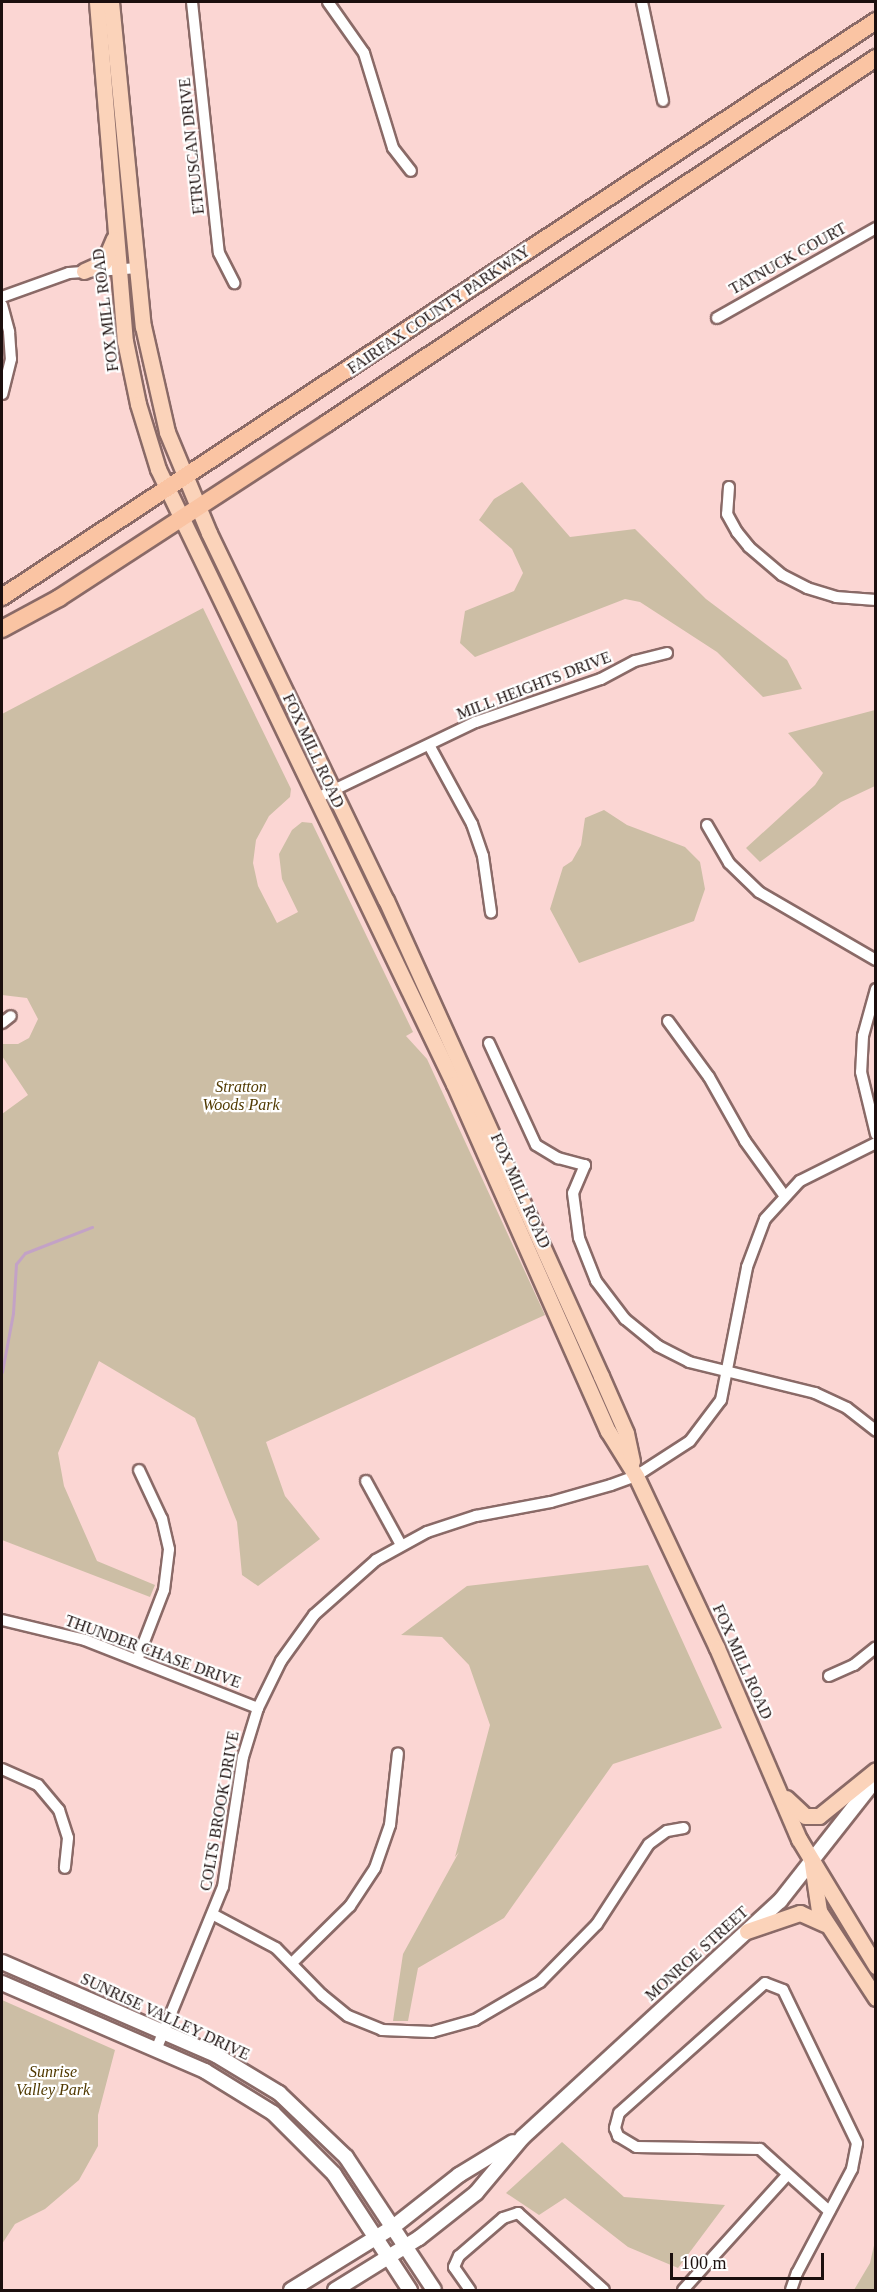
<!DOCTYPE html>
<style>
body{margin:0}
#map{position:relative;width:877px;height:2292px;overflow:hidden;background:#fbd6d3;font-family:Georgia,serif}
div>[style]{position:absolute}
.green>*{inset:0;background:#ccbea5}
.stream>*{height:3px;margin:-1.5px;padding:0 1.5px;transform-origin:1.5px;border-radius:1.5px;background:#c3a2c6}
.roads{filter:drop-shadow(2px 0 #8a6a67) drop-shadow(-2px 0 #8a6a67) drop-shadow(0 2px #8a6a67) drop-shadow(0 -2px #8a6a67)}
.minor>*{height:10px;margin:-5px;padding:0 5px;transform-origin:5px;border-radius:5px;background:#fff}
.secondary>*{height:14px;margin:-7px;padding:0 7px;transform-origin:7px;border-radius:7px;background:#fff}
.primary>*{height:15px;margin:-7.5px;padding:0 7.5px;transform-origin:7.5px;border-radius:7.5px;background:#fbd3ba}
.trunk>*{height:16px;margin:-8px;padding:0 8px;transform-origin:8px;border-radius:8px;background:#fac4a3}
span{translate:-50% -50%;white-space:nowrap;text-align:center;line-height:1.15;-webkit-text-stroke:4.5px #fff;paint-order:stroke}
.street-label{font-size:16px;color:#1b0f0e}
.park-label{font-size:16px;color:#513a02;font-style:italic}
.frame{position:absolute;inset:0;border:3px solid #1b0f0e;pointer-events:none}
.scale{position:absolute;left:670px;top:2253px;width:154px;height:27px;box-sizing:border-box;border:3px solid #1b0f0e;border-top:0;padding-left:8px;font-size:18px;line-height:21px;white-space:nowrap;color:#1b0f0e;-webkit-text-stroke:4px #fff;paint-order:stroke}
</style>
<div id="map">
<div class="green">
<div style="clip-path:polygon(522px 482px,570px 537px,635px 529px,706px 599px,787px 660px,802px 689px,763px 697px,717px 652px,640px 602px,625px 599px,475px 657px,460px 643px,465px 611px,514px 591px,523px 573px,512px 549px,479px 520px,494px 499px)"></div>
<div style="clip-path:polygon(203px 608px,291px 789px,290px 797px,269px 816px,256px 840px,253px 863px,258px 886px,277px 923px,298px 912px,282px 879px,279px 854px,292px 830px,302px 822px,312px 823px,413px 1032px,406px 1036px,427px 1059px,545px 1315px,266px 1442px,285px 1496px,320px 1539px,258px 1586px,242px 1575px,237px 1522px,195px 1418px,99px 1361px,58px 1453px,64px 1486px,97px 1561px,155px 1585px,150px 1597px,2px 1540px,2px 1114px,28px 1095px,2px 1056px,2px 1044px,18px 1044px,29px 1038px,38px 1019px,27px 998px,2px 995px,2px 714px)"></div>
<div style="clip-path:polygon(875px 710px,875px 786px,841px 802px,760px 862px,746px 848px,815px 785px,823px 773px,788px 733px)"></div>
<div style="clip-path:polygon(604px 810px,627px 825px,685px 847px,700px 862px,705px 889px,694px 921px,579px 963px,550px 909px,563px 867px,572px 861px,581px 845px,585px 818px)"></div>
<div style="clip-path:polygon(648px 1565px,722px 1728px,613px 1764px,504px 1918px,418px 1968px,408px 2021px,393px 2021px,403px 1954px,459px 1852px,455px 1857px,490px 1725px,469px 1665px,442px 1637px,401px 1635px,467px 1586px)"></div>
<div style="clip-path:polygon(2px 2000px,115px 2050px,98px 2115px,98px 2146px,79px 2180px,45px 2209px,15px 2224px,2px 2244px)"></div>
<div style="clip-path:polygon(562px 2142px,624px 2197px,725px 2205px,678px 2268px,628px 2247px,565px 2198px,539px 2215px,506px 2193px)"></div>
<div style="clip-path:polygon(875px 2241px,875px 2290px,854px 2290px,870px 2263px)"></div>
</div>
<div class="stream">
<div style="left:2px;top:1372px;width:60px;rotate:-79.4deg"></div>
<div style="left:13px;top:1313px;width:49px;rotate:-86.5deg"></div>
<div style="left:16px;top:1264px;width:14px;rotate:-51deg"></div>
<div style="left:25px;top:1253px;width:72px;rotate:-21.2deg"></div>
</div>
<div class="roads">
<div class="minor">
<div style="left:192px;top:2px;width:252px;rotate:83.9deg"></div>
<div style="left:219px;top:253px;width:34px;rotate:63deg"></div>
<div style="left:328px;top:2px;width:62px;rotate:54.8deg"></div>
<div style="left:364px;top:53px;width:99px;rotate:73deg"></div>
<div style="left:393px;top:148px;width:29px;rotate:52deg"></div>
<div style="left:642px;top:2px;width:101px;rotate:78deg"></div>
<div style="left:2px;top:297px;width:71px;rotate:-19.7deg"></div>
<div style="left:69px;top:273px;width:69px;rotate:-4.1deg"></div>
<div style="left:2px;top:305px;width:28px;rotate:75deg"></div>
<div style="left:9px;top:332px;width:27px;rotate:86deg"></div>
<div style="left:11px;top:359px;width:36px;rotate:104deg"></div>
<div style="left:717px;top:318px;width:183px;rotate:-29.5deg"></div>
<div style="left:729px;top:487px;width:27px;rotate:94deg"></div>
<div style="left:727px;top:514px;width:21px;rotate:61deg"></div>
<div style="left:737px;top:532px;width:19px;rotate:51deg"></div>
<div style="left:749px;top:547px;width:43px;rotate:40.3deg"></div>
<div style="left:782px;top:575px;width:28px;rotate:27deg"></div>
<div style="left:807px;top:588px;width:30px;rotate:17deg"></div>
<div style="left:836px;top:597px;width:40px;rotate:4.3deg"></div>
<div style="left:429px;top:745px;width:90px;rotate:61.4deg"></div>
<div style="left:472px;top:824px;width:34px;rotate:71deg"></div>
<div style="left:483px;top:856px;width:57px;rotate:81.9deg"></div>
<div style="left:315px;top:799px;width:178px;rotate:-25.6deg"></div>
<div style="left:476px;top:722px;width:132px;rotate:-19deg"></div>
<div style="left:601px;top:679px;width:38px;rotate:-28deg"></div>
<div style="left:635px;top:661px;width:33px;rotate:-14deg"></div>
<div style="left:707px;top:825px;width:44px;rotate:59.9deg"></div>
<div style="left:729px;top:863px;width:42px;rotate:44deg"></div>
<div style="left:759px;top:892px;width:135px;rotate:30.2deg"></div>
<div style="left:876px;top:989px;width:49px;rotate:105.5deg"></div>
<div style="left:863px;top:1036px;width:36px;rotate:93deg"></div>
<div style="left:861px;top:1072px;width:64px;rotate:76.4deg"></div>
<div style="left:668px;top:1021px;width:69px;rotate:53.8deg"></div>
<div style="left:709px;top:1077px;width:73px;rotate:60.6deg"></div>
<div style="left:745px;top:1141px;width:67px;rotate:54.2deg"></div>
<div style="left:2px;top:1023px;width:11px;rotate:-38deg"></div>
<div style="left:489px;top:1043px;width:112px;rotate:65.3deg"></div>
<div style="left:536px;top:1145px;width:26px;rotate:31deg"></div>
<div style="left:558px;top:1158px;width:28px;rotate:15deg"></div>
<div style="left:585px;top:1165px;width:30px;rotate:113deg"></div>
<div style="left:573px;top:1193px;width:45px;rotate:82.4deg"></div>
<div style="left:579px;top:1238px;width:46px;rotate:68.4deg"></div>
<div style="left:596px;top:1281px;width:48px;rotate:52.7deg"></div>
<div style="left:625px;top:1319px;width:43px;rotate:39.3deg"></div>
<div style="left:658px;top:1346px;width:35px;rotate:27deg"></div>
<div style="left:689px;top:1362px;width:130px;rotate:13.8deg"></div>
<div style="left:815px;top:1393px;width:35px;rotate:25deg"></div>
<div style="left:847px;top:1408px;width:37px;rotate:38deg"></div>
<div style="left:366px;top:1481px;width:73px;rotate:61.3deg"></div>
<div style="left:2px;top:1620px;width:85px;rotate:13.5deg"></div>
<div style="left:85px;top:1640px;width:186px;rotate:21.5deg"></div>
<div style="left:137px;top:1660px;width:75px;rotate:-68.9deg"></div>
<div style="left:164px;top:1590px;width:41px;rotate:-83deg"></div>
<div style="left:169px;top:1549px;width:31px;rotate:-103deg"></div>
<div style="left:162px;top:1519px;width:54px;rotate:-115.1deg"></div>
<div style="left:829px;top:1676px;width:27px;rotate:-24deg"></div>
<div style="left:854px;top:1665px;width:28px;rotate:-39deg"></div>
<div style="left:2px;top:1769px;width:39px;rotate:24deg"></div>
<div style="left:38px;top:1785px;width:33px;rotate:50deg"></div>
<div style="left:59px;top:1810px;width:29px;rotate:72deg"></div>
<div style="left:68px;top:1838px;width:30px;rotate:96deg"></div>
<div style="left:214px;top:1915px;width:70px;rotate:28deg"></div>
<div style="left:276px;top:1948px;width:66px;rotate:45.6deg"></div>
<div style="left:322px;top:1995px;width:33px;rotate:39deg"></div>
<div style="left:348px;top:2016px;width:37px;rotate:22deg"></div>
<div style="left:382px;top:2030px;width:50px;rotate:2.3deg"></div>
<div style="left:432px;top:2032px;width:45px;rotate:-15.6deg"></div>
<div style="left:475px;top:2020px;width:75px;rotate:-30.3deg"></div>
<div style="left:540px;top:1982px;width:81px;rotate:-45.5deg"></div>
<div style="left:597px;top:1924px;width:95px;rotate:-57deg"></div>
<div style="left:649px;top:1844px;width:22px;rotate:-36deg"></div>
<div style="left:667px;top:1831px;width:17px;rotate:-10deg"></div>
<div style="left:293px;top:1962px;width:80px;rotate:-44.5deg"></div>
<div style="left:350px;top:1906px;width:45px;rotate:-56.7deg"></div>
<div style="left:375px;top:1868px;width:46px;rotate:-70.8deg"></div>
<div style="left:390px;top:1825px;width:72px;rotate:-83.7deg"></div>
<div style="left:156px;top:2050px;width:176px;rotate:-67.7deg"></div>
<div style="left:223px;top:1887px;width:132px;rotate:-81.3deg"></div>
<div style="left:243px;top:1757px;width:51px;rotate:-73deg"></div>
<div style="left:258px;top:1708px;width:52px;rotate:-63.9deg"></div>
<div style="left:281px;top:1661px;width:57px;rotate:-54.3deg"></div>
<div style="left:314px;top:1615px;width:83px;rotate:-41.6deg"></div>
<div style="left:376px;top:1560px;width:58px;rotate:-28.8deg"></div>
<div style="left:427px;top:1532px;width:52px;rotate:-18.1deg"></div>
<div style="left:476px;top:1516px;width:76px;rotate:-10.6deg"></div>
<div style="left:551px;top:1502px;width:62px;rotate:-15.8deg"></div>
<div style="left:611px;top:1485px;width:27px;rotate:-20deg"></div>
<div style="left:636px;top:1476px;width:64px;rotate:-32.9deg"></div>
<div style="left:690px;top:1441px;width:51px;rotate:-52.9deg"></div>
<div style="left:721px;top:1400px;width:136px;rotate:-78.9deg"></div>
<div style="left:747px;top:1267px;width:51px;rotate:-69.4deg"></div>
<div style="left:765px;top:1219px;width:52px;rotate:-47.4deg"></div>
<div style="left:800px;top:1181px;width:85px;rotate:-26.6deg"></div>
<div style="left:470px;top:2290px;width:28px;rotate:-125deg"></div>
<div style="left:454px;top:2267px;width:12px;rotate:-66deg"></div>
<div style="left:459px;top:2256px;width:58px;rotate:-40.8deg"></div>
<div style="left:503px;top:2218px;width:16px;rotate:-18deg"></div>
<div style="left:518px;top:2213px;width:115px;rotate:41.8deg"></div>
<div style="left:683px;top:2290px;width:156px;rotate:-47.8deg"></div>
<div style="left:791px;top:2290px;width:18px;rotate:-71deg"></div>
<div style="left:797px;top:2273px;width:118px;rotate:-62.1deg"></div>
<div style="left:852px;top:2169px;width:26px;rotate:-79deg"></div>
<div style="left:857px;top:2143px;width:170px;rotate:-115.8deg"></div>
<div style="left:783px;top:1990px;width:19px;rotate:-159deg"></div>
<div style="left:765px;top:1983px;width:195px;rotate:138.3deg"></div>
<div style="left:619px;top:2113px;width:16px;rotate:105deg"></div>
<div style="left:615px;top:2128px;width:9px;rotate:69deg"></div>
<div style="left:618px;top:2136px;width:21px;rotate:31deg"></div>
<div style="left:636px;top:2147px;width:124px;rotate:0.9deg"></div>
<div style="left:760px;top:2149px;width:93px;rotate:41.9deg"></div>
</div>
<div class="secondary">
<div style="left:2px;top:1962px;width:233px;rotate:23.5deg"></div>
<div style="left:216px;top:2055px;width:74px;rotate:31.1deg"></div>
<div style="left:279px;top:2093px;width:93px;rotate:43.7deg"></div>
<div style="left:346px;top:2157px;width:159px;rotate:56.5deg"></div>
<div style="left:2px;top:1983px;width:221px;rotate:23.4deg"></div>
<div style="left:205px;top:2071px;width:80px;rotate:31.7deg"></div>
<div style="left:273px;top:2113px;width:86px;rotate:45deg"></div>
<div style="left:334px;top:2174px;width:139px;rotate:56.8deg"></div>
<div style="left:291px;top:2290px;width:120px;rotate:-31.7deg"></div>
<div style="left:393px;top:2227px;width:84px;rotate:-38.2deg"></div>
<div style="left:459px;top:2175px;width:63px;rotate:-31.4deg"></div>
<div style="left:335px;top:2290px;width:99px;rotate:-31.8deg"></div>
<div style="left:419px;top:2238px;width:73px;rotate:-38.3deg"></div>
<div style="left:476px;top:2193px;width:73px;rotate:-50deg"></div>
<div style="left:523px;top:2137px;width:349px;rotate:-42.6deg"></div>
<div style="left:780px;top:1901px;width:155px;rotate:-51.8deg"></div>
</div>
<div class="primary">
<div style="left:97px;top:2px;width:340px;rotate:85.3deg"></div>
<div style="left:125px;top:341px;width:64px;rotate:78.3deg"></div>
<div style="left:138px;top:404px;width:68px;rotate:72.9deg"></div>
<div style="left:158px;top:469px;width:683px;rotate:64.3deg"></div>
<div style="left:454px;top:1084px;width:380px;rotate:66.1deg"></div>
<div style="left:608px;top:1431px;width:53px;rotate:58.1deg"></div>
<div style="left:636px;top:1476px;width:190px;rotate:64.8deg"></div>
<div style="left:717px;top:1648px;width:208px;rotate:66.8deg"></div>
<div style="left:799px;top:1839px;width:149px;rotate:58.8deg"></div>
<div style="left:111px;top:2px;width:326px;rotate:84.4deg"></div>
<div style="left:143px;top:326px;width:109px;rotate:77.2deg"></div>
<div style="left:167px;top:432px;width:109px;rotate:67.4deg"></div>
<div style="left:209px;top:533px;width:407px;rotate:64.3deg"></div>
<div style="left:386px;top:900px;width:522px;rotate:65.69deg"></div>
<div style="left:601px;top:1376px;width:62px;rotate:66.3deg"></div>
<div style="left:626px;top:1433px;width:29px;rotate:78deg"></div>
<div style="left:84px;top:271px;width:22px;rotate:-24deg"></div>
<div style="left:104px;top:262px;width:25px;rotate:-67deg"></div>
<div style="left:786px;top:1798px;width:26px;rotate:43deg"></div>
<div style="left:805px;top:1816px;width:14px"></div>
<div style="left:819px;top:1816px;width:73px;rotate:-38.9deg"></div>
<div style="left:812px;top:1864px;width:48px;rotate:81.5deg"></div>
<div style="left:819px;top:1911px;width:104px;rotate:56.8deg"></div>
<div style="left:747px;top:1931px;width:56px;rotate:-18.8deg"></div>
<div style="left:800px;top:1913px;width:27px;rotate:24deg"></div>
</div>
<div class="trunk">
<div style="left:2px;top:597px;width:1047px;rotate:-33.39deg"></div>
<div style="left:2px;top:629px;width:65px;rotate:-28.5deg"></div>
<div style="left:59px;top:598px;width:319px;rotate:-33.1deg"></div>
<div style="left:326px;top:424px;width:661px;rotate:-33.64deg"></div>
</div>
</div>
<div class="street-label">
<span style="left:192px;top:146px;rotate:-96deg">ETRUSCAN DRIVE</span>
<span style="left:788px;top:259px;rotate:-29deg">TATNUCK COURT</span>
<span style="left:106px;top:310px;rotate:-97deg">FOX MILL ROAD</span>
<span style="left:439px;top:310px;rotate:-34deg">FAIRFAX COUNTY PARKWAY</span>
<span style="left:534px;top:686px;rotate:-21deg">MILL HEIGHTS DRIVE</span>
<span style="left:313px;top:751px;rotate:65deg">FOX MILL ROAD</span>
<span style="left:520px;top:1191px;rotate:66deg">FOX MILL ROAD</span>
<span style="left:153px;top:1652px;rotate:20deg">THUNDER CHASE DRIVE</span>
<span style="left:742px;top:1662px;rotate:66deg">FOX MILL ROAD</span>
<span style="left:220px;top:1811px;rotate:-80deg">COLTS BROOK DRIVE</span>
<span style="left:697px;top:1954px;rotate:-42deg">MONROE STREET</span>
<span style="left:165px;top:2017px;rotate:25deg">SUNRISE VALLEY DRIVE</span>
</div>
<div class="park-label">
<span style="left:241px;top:1096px">Stratton<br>Woods Park</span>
<span style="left:53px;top:2081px">Sunrise<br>Valley Park</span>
</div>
<div class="frame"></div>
<div class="scale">100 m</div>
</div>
